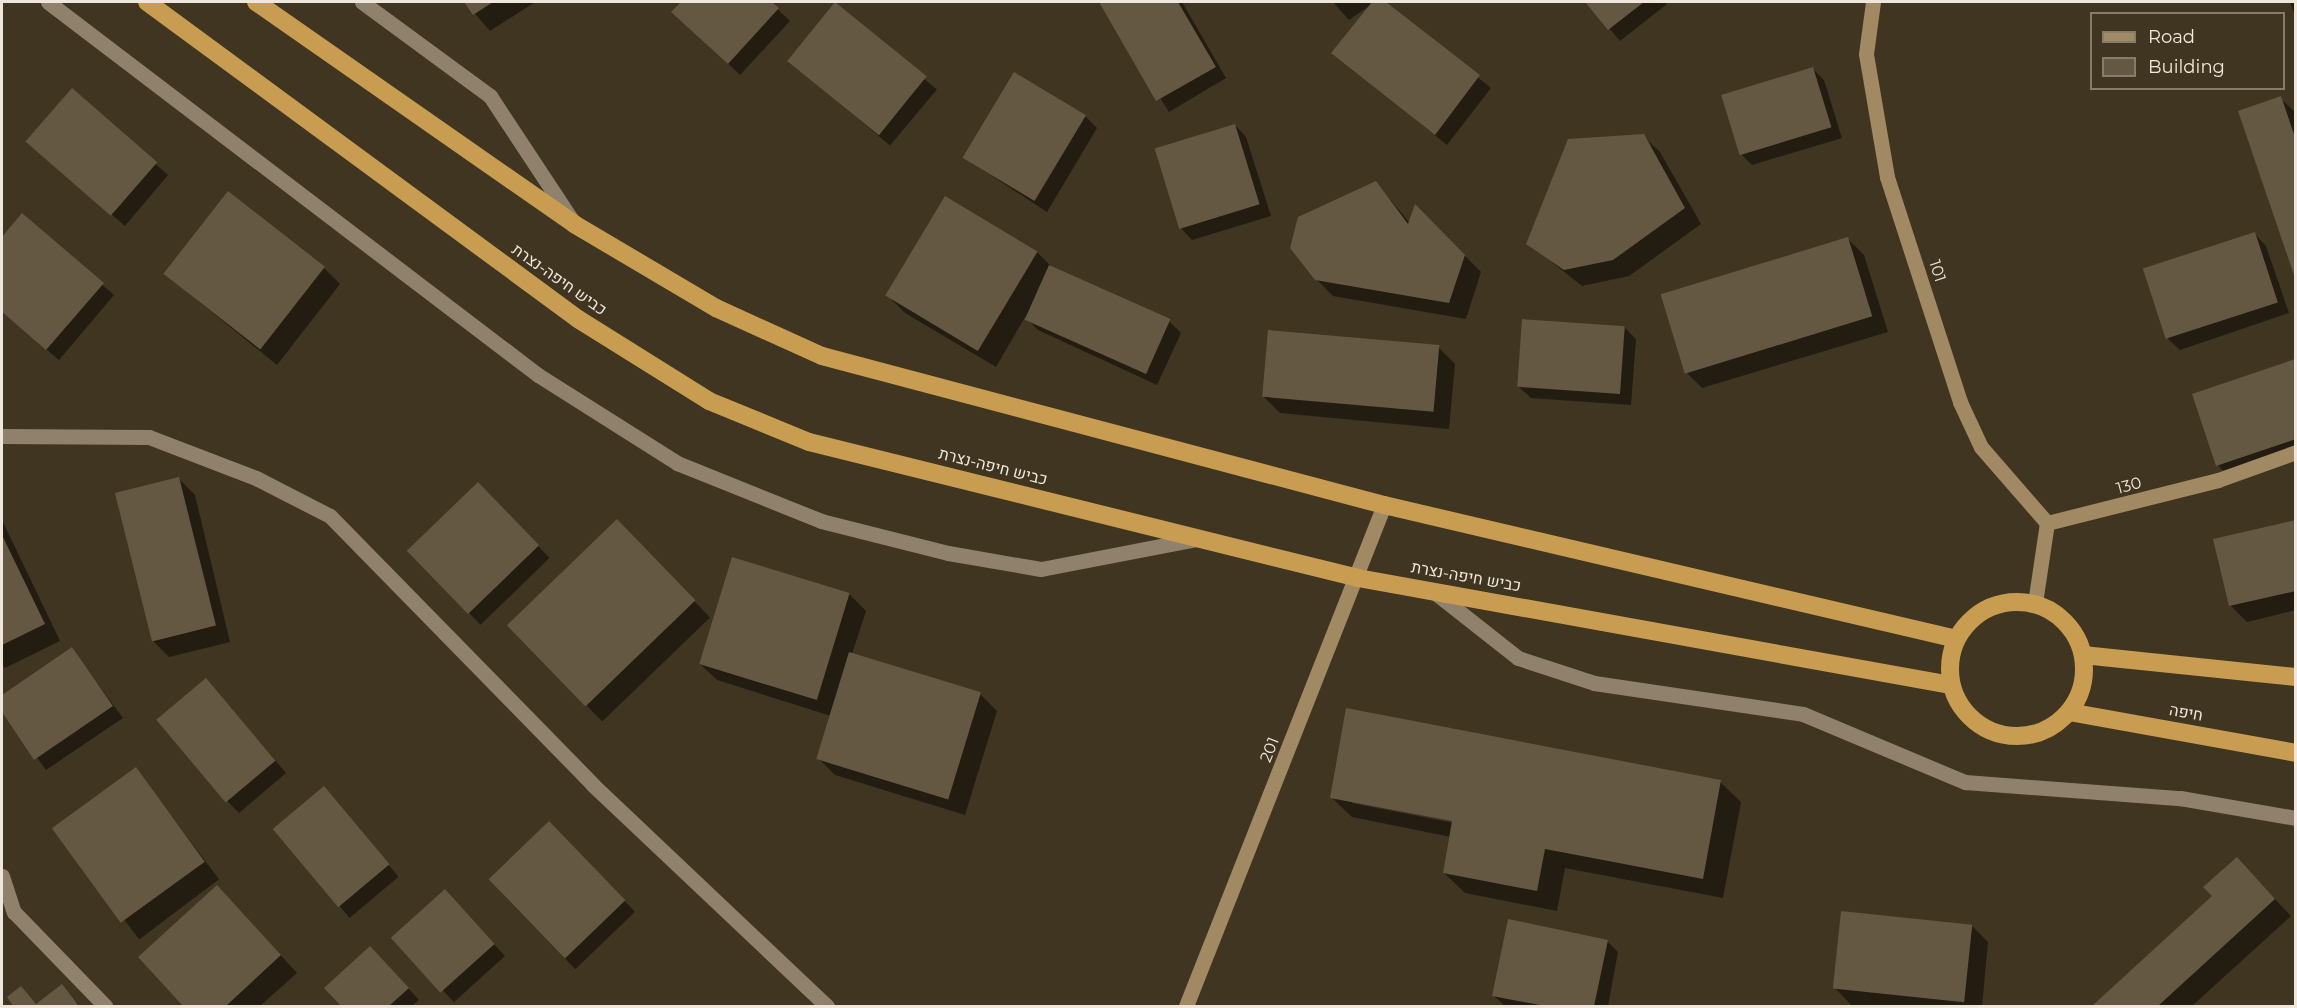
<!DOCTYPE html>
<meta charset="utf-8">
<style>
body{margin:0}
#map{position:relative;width:2297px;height:1008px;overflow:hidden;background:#403521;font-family:Montserrat,Heebo,sans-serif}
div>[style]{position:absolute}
.shadow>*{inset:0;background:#0007;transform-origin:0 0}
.building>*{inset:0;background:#645843;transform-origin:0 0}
.lane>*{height:15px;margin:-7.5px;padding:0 7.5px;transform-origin:7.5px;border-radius:7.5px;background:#8f816b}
.street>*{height:15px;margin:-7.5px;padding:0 7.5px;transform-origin:7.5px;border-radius:7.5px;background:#8f816b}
.secondary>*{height:15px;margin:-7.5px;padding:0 7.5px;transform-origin:7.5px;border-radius:7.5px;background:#a08963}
.highway>*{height:18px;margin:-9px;padding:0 9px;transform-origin:9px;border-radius:9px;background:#c99d51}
.highway>.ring{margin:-9px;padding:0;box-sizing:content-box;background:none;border:18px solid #c99d51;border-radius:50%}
span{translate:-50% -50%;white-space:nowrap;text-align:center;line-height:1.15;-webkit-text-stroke:4.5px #403521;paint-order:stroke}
.street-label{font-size:16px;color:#efe7db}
.frame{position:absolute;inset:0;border:3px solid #efe7db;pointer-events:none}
.legend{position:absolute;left:2090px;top:12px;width:195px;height:78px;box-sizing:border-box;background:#403521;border:2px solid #867c6b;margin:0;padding:8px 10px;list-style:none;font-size:18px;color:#efe7db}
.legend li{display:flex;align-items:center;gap:12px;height:30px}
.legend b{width:30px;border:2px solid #867c6b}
</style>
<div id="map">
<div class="shadow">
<div style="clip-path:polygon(465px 2px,535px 2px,490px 31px)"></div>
<div style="clip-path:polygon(683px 2px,770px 2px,790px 21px,740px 75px,673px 12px)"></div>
<div style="clip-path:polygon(1100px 2px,1182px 2px,1226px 78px,1169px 112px)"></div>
<div style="clip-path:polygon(1333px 2px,1384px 2px,1491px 88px,1447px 145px,1333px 53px,1369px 6px,1349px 20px)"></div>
<div style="clip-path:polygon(1587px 2px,1665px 2px,1667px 4px,1620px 41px)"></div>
<div style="clip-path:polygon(2290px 2px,2296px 2px,2296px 18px)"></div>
<div style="left:835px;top:4px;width:133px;height:73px;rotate:40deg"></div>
<div style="clip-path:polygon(1813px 69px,1824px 80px,1842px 138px,1752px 165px,1741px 154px,1723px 96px)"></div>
<div style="clip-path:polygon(72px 91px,168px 175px,125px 226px,40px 153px)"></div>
<div style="clip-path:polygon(2280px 98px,2296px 113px,2296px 275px,2240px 112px)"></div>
<div style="clip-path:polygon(1085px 116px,1097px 128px,1047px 212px,965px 158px)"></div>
<div style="clip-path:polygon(1235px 125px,1246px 137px,1271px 216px,1192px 240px,1181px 228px)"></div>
<div style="clip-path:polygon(1643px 136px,1660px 152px,1701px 224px,1629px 276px,1582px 286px,1528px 243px)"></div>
<div style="clip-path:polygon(1376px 183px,1410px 223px,1416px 207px,1481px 272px,1466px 319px,1333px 296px,1316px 279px)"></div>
<div style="clip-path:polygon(22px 215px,114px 295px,59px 360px,2px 312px,2px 239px)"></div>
<div style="clip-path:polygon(2255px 234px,2266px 246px,2289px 313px,2180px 350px,2168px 339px)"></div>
<div style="clip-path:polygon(1847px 238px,1864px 255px,1888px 332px,1702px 388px,1686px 372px,1662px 294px)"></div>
<div style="clip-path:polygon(1037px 252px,1053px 268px,1169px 321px,1181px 333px,1157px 385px,1038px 330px,1025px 317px,996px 367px,905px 313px,889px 297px)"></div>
<div style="clip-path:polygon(324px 268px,340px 284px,277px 365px,165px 274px)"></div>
<div style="clip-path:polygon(1624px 327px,1636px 339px,1631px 405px,1531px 398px,1519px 387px)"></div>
<div style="clip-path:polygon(1438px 347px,1455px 364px,1449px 429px,1280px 413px,1264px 397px)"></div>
<div style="clip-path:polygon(2295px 361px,2296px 455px,2229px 477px,2218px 465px,2194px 395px)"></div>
<div style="clip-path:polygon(179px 479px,195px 495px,230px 642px,169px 657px,152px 640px)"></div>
<div style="left:478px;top:484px;width:103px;height:96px;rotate:46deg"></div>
<div style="clip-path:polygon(2px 520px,60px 641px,5px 668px,2px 665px)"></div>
<div style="left:617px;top:521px;width:134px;height:150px;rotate:46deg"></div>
<div style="clip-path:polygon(2296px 522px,2296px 610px,2247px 622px,2230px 605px)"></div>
<div style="clip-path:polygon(849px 594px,866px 611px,852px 654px,980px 694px,997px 711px,965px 815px,835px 775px,818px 758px,831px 716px,717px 680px,700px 664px)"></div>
<div style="clip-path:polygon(72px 649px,123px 718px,46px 770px,2px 709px,2px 697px)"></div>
<div style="clip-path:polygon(206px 680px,286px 773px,239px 813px,228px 802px)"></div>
<div style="left:136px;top:769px;width:138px;height:100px;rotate:53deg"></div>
<div style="clip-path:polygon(evenodd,1720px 782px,1741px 802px,1723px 898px,1565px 868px,1557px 911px,1465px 893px,1444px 873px,1451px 837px,1352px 817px,1331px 797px,1720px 782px,1352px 800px,1460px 821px,1459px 824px,1352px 803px,1352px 800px)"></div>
<div style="left:324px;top:788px;width:116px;height:64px;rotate:50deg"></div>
<div style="left:560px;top:834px;width:108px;height:83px;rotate:46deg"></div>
<div style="clip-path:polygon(2237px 859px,2291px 916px,2192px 1006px,2094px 1006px,2214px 896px)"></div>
<div style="clip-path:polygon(233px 903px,297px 973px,260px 1006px,185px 1006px,140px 957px)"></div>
<div style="clip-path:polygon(456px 903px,505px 956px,454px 1002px,393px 938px)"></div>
<div style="clip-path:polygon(1972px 926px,1988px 942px,1982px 1006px,1851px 1005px,1835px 988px)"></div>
<div style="clip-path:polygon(1607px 941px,1618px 952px,1608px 1006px,1505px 1006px,1494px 996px)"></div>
<div style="clip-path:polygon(382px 960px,419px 1000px,412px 1006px,343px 1006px,327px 988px)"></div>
<div style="clip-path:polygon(62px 986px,80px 1006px,15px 1006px,9px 998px,21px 988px,37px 1005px)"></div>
</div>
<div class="building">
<div style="clip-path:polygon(464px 2px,493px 2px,473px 15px)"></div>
<div style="clip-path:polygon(681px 2px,772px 2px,779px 8px,728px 64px,671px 12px)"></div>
<div style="left:835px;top:2px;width:118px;height:76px;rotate:39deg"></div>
<div style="clip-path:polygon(1099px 2px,1178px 2px,1216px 67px,1156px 101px)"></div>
<div style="clip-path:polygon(1372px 2px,1386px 2px,1480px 75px,1435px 135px,1331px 53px)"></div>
<div style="clip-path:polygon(1585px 2px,1644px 2px,1608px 30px)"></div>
<div style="left:1813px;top:67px;width:63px;height:96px;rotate:73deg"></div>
<div style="left:1014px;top:72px;width:84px;height:100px;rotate:31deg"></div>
<div style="left:72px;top:88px;width:113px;height:71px;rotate:41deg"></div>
<div style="clip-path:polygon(2281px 96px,2296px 140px,2295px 278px,2238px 111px)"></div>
<div style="left:1235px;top:124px;width:84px;height:84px;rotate:73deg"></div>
<div style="clip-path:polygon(1644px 134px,1685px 208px,1613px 260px,1564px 270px,1526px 244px,1568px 139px)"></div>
<div style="clip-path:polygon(1376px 181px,1408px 224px,1415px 204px,1465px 255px,1449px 303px,1315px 280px,1290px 248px,1298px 217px)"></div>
<div style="left:228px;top:191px;width:123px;height:105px;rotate:38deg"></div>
<div style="left:945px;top:196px;width:108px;height:116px;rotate:31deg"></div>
<div style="clip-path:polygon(22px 213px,104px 283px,46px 350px,2px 312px,2px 237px)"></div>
<div style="left:2255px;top:232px;width:74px;height:118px;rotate:72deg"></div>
<div style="left:1848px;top:237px;width:83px;height:196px;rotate:73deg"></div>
<div style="left:1049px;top:265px;width:133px;height:60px;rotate:24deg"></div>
<div style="left:1522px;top:319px;width:103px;height:68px;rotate:4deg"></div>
<div style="left:1268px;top:330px;width:172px;height:67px;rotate:5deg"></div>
<div style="clip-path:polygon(2295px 359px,2296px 439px,2216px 466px,2192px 394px)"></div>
<div style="left:179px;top:477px;width:153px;height:66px;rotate:76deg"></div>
<div style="left:478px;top:482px;width:88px;height:99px;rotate:46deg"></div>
<div style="left:617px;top:519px;width:113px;height:153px;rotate:46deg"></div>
<div style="clip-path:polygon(2296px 520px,2296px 591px,2229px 606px,2213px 539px)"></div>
<div style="clip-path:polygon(2px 535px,45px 624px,2px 645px)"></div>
<div style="left:732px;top:557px;width:123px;height:112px;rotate:17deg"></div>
<div style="clip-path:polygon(72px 647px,113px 706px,34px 760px,2px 712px,2px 695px)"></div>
<div style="left:849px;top:652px;width:138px;height:112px;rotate:17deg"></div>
<div style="left:206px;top:678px;width:108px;height:65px;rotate:50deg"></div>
<div style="clip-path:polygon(1346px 708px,1721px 780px,1703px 879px,1545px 849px,1537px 891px,1443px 873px,1452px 821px,1330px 798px)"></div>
<div style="left:136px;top:767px;width:117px;height:104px;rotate:54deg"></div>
<div style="left:324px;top:786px;width:102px;height:67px;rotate:50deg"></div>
<div style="left:549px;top:821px;width:110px;height:84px;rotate:46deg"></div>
<div style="clip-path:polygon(2237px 857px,2275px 899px,2158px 1006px,2092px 1006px,2212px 896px,2203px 887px)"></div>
<div style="clip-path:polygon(217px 885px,281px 955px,226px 1006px,183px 1006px,138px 957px)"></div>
<div style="left:445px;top:889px;width:74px;height:73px;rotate:48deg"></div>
<div style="left:1841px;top:911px;width:132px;height:78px;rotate:6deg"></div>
<div style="clip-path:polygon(1508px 919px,1608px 940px,1594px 1006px,1545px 1006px,1492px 996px)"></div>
<div style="clip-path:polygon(370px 946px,409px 988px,389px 1006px,341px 1006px,324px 988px)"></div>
<div style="clip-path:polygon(62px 984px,79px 1006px,13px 1006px,7px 997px,21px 986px,36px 1004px)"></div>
</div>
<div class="lane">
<div style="left:48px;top:2px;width:616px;rotate:37.28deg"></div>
<div style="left:538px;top:375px;width:165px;rotate:32.3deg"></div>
<div style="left:677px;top:463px;width:155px;rotate:21.9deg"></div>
<div style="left:821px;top:521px;width:131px;rotate:14.1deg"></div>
<div style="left:948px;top:553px;width:94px;rotate:9.8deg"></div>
<div style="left:1041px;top:569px;width:159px;rotate:-10.9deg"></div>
<div style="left:362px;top:2px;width:159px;rotate:36.3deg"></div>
<div style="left:490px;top:96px;width:147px;rotate:56.6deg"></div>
<div style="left:1433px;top:591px;width:108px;rotate:38.2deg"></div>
<div style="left:1518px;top:658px;width:80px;rotate:18.2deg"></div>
<div style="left:1594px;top:683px;width:211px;rotate:8.4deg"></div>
<div style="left:1803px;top:714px;width:176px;rotate:22.8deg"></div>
<div style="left:1965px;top:782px;width:216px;rotate:4.3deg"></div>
<div style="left:2180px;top:798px;width:118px;rotate:9.8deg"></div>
</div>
<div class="street">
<div style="left:2px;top:436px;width:147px;rotate:0.4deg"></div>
<div style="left:149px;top:437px;width:115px;rotate:21deg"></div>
<div style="left:256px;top:478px;width:83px;rotate:27.2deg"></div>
<div style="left:330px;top:516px;width:376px;rotate:45.6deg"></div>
<div style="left:593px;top:785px;width:322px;rotate:43.4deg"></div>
<div style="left:2px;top:876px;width:38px;rotate:72deg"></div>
<div style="left:14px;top:912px;width:131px;rotate:45.9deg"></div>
</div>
<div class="secondary">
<div style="left:1873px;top:2px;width:52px;rotate:97.7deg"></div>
<div style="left:1866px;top:54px;width:125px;rotate:80.3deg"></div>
<div style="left:1887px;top:177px;width:237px;rotate:72deg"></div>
<div style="left:1960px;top:402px;width:50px;rotate:65deg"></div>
<div style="left:1981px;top:447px;width:101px;rotate:49deg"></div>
<div style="left:2047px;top:523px;width:176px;rotate:-14.1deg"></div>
<div style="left:2218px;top:480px;width:83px;rotate:-19.7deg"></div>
<div style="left:2035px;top:603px;width:81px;rotate:-81.5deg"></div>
<div style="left:1186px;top:1006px;width:539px;rotate:-68.44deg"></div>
</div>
<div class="highway">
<div style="left:147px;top:2px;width:535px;rotate:36.33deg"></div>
<div style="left:578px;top:319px;width:155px;rotate:32deg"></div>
<div style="left:709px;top:401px;width:108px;rotate:22.3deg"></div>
<div style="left:809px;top:442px;width:566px;rotate:13.91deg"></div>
<div style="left:1358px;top:578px;width:603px;rotate:10.23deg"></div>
<div style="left:256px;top:2px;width:388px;rotate:34.9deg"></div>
<div style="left:574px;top:224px;width:165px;rotate:30.6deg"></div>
<div style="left:716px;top:308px;width:116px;rotate:24.4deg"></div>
<div style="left:822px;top:356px;width:581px;rotate:14.85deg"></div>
<div style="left:1384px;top:505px;width:587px;rotate:13.18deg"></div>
<div class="ring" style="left:1950px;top:602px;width:116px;height:116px"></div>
<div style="left:2083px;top:655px;width:214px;rotate:5.9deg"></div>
<div style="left:2069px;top:712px;width:231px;rotate:10.2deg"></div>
</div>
<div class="street-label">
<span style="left:1937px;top:271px;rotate:72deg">101</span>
<span style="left:559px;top:280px;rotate:35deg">כביש חיפה-נצרת</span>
<span style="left:993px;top:467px;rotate:14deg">כביש חיפה-נצרת</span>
<span style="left:2129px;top:486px;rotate:-15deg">130</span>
<span style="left:1466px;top:577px;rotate:10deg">כביש חיפה-נצרת</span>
<span style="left:2186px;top:713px;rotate:10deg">חיפה</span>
<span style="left:1270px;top:750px;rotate:-68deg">201</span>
</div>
<div class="frame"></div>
<ul class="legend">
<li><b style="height:8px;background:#a08963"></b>Road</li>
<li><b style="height:16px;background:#645843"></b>Building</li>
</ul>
</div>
